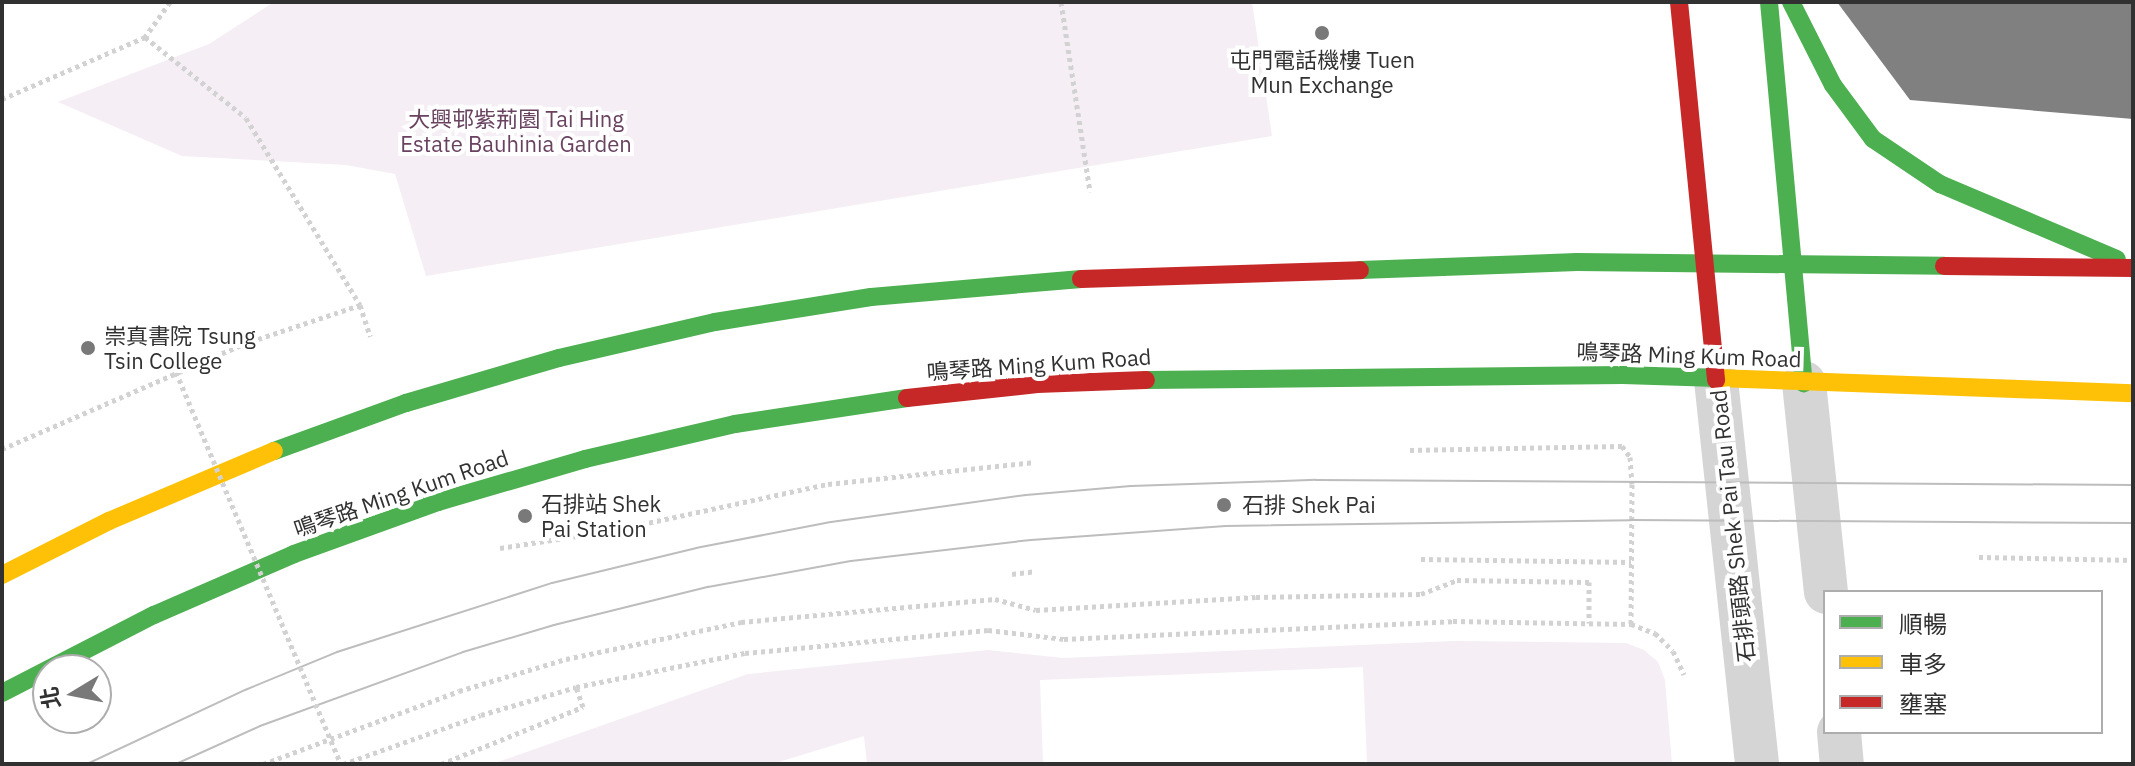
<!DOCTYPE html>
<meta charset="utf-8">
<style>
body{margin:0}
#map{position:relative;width:2135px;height:766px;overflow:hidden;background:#fff;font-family:"IBM Plex Sans","Noto Sans TC",sans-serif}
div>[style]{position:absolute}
.green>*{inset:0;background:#f5eef4}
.building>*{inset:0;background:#808080}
.path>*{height:5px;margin-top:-2.5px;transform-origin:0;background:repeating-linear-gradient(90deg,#d2d2d2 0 4px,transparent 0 8px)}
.street>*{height:44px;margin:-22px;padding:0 22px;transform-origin:22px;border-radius:22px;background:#d5d5d5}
.fast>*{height:18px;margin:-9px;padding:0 9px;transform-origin:9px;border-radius:9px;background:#4caf50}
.slow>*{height:18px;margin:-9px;padding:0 9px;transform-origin:9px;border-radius:9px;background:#ffc107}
.jam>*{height:18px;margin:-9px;padding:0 9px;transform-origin:9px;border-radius:9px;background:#c62828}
.tram>*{height:2px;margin:-1px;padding:0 1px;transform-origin:1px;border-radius:1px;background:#bdbdbd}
.path-bridge>*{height:5px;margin-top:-2.5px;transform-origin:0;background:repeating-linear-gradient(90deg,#d2d2d2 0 4px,transparent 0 8px)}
.dots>*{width:22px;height:22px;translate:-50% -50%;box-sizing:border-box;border:4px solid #fff;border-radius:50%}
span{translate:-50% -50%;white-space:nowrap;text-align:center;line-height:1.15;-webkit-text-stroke:8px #fff;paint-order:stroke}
.poi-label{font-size:22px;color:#313131}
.left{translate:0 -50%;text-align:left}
.park-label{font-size:22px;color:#694260}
.street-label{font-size:22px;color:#313131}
.frame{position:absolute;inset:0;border:4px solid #313131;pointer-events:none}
.legend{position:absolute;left:1823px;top:590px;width:280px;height:144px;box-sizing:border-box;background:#fff;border:2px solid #adadad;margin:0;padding:10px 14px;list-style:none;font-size:24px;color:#313131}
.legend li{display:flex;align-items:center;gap:16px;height:40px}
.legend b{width:40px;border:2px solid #adadad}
.north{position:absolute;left:32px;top:654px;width:80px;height:80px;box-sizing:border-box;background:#fff;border:2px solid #adadad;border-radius:50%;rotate:260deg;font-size:22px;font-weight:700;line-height:32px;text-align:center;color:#313131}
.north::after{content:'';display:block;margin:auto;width:28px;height:36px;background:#797979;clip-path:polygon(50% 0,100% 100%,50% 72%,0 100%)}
</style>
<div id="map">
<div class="green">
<div style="clip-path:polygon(274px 2px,1252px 2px,1272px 136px,426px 276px,395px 174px,346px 165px,182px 156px,58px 102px,209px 44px)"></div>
<div style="clip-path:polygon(1453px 641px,1626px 643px,1644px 650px,1658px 662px,1665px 680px,1672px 764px,1367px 764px,1363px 667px,1040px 680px,1043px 764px,867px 764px,864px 736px,772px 764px,492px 764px,748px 674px,988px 650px,1063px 658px)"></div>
</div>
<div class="building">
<div style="clip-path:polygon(1837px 2px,2133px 2px,2133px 119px,1910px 100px)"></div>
</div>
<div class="path">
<div style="left:170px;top:2px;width:43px;rotate:125.5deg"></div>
<div style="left:145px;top:37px;width:129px;rotate:38.7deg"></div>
<div style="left:246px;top:118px;width:219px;rotate:58.6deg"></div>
<div style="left:360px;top:305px;width:33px;rotate:72deg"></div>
<div style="left:1061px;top:2px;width:192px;rotate:81.3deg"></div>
<div style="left:2px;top:99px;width:156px;rotate:-23.4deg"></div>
<div style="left:2px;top:449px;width:263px;rotate:-23.5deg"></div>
<div style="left:243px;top:344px;width:123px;rotate:-18.4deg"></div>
<div style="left:1410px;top:450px;width:212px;rotate:-1.1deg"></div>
<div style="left:1622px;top:446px;width:14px;rotate:54deg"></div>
<div style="left:1630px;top:457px;width:27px;rotate:86deg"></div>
<div style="left:1632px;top:484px;width:140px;rotate:90.4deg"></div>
<div style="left:500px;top:548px;width:111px;rotate:-8.8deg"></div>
<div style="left:610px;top:531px;width:223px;rotate:-12.2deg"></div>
<div style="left:828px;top:484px;width:208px;rotate:-6.1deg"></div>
<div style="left:1979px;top:557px;width:154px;rotate:1.1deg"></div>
<div style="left:1421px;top:559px;width:210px;rotate:0.8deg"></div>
<div style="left:1012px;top:574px;width:23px;rotate:-7deg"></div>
<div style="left:263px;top:764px;width:209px;rotate:-20.4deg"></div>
<div style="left:459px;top:691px;width:112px;rotate:-16.7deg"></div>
<div style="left:566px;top:659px;width:179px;rotate:-11.9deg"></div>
<div style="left:741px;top:622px;width:255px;rotate:-5.2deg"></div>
<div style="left:995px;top:599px;width:42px;rotate:15deg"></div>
<div style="left:1036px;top:610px;width:220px;rotate:-3.4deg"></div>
<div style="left:1256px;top:597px;width:165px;rotate:-1deg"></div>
<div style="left:1421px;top:594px;width:39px;rotate:-21deg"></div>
<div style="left:1457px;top:580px;width:132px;rotate:0.9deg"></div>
<div style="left:1589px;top:582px;width:41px;rotate:90deg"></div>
<div style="left:343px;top:764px;width:146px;rotate:-19.5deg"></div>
<div style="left:481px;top:715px;width:99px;rotate:-16.4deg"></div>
<div style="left:576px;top:687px;width:172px;rotate:-11.4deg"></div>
<div style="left:745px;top:653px;width:244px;rotate:-5.4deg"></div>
<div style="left:988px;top:630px;width:77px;rotate:6.8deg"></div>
<div style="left:1064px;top:639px;width:389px;rotate:-2.6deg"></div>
<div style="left:1453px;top:621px;width:178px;rotate:1deg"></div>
<div style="left:1631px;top:624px;width:26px;rotate:21deg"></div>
<div style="left:1655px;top:633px;width:25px;rotate:45deg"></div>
<div style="left:1673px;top:651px;width:26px;rotate:65deg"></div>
<div style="left:441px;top:764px;width:153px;rotate:-21.9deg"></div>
<div style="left:583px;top:707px;width:21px;rotate:-109deg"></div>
<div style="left:839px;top:764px;width:8px"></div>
</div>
<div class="street">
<div style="left:1716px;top:380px;width:386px;rotate:83.9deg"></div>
<div style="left:1804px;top:383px;width:210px;rotate:84deg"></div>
<div style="left:1839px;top:732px;width:32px;rotate:85deg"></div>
</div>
<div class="fast">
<div style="left:1769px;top:2px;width:383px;rotate:84.8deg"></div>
<div style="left:1791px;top:2px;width:93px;rotate:63.2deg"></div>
<div style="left:1833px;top:85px;width:67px;rotate:53.5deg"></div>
<div style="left:1873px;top:139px;width:81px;rotate:33.9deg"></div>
<div style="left:1940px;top:184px;width:192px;rotate:23deg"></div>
<div style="left:1360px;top:270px;width:217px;rotate:-2.1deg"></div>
<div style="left:1577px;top:262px;width:367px;rotate:0.6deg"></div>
<div style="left:1146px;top:380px;width:477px;rotate:-0.6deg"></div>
<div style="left:1623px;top:375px;width:94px;rotate:1.8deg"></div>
<div style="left:274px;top:451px;width:140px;rotate:-20deg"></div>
<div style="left:406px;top:403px;width:159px;rotate:-16.4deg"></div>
<div style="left:559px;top:358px;width:160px;rotate:-13deg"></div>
<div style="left:715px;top:322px;width:158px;rotate:-9.1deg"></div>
<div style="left:871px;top:297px;width:211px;rotate:-4.9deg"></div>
<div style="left:2px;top:693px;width:171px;rotate:-27.2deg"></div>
<div style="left:154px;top:615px;width:153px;rotate:-23.5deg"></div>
<div style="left:294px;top:554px;width:153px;rotate:-19.9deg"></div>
<div style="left:438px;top:502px;width:153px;rotate:-16.3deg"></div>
<div style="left:585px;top:459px;width:154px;rotate:-13.1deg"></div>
<div style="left:735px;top:424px;width:174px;rotate:-8.6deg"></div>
</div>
<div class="slow">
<div style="left:1717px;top:378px;width:416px;rotate:2.1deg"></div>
<div style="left:2px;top:575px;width:120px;rotate:-26.8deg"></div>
<div style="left:109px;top:521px;width:179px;rotate:-23deg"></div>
</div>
<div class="jam">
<div style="left:1679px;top:2px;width:380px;rotate:84.4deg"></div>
<div style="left:1944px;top:266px;width:189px;rotate:0.6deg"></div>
<div style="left:1081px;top:279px;width:279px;rotate:-1.8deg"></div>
<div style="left:907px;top:398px;width:131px;rotate:-6.1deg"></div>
<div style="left:1037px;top:384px;width:109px;rotate:-2.1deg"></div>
</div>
<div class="tram">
<div style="left:87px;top:764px;width:174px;rotate:-25.1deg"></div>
<div style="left:245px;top:690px;width:100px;rotate:-22.4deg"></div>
<div style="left:337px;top:652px;width:226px;rotate:-17.8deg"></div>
<div style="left:552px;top:583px;width:153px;rotate:-13.6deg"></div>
<div style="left:701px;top:547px;width:132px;rotate:-10.9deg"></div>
<div style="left:831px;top:522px;width:197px;rotate:-7.9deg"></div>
<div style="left:1026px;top:495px;width:105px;rotate:-4.9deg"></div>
<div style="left:1131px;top:486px;width:185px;rotate:-1.9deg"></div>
<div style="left:1316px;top:480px;width:817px;rotate:0.35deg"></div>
<div style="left:176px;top:764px;width:92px;rotate:-24.3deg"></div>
<div style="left:260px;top:726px;width:216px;rotate:-20deg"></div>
<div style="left:463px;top:652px;width:95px;rotate:-16.5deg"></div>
<div style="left:554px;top:625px;width:159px;rotate:-13.9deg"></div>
<div style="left:708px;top:587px;width:145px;rotate:-10.3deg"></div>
<div style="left:851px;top:561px;width:181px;rotate:-6.7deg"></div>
<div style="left:1031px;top:540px;width:195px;rotate:-4.1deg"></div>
<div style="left:1225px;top:526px;width:406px;rotate:-0.8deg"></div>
<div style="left:1631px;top:520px;width:502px;rotate:0.34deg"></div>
</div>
<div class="path-bridge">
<div style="left:176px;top:372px;width:425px;rotate:67.2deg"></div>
</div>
<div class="dots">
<div style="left:1322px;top:33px;background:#797979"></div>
<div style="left:88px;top:348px;background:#797979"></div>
<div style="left:1224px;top:505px;background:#797979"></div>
<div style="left:525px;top:516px;background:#797979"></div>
</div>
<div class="poi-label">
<span style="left:1322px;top:72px">屯門電話機樓 Tuen<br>Mun Exchange</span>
<span class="left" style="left:104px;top:348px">崇真書院 Tsung<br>Tsin College</span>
<span class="left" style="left:541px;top:516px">石排站 Shek<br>Pai Station</span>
<span class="left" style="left:1242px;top:505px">石排 Shek Pai</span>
</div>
<div class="park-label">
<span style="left:516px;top:131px">大興邨紫荊園 Tai Hing<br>Estate Bauhinia Garden</span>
</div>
<div class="street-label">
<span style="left:1689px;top:355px;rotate:2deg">鳴琴路 Ming Kum Road</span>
<span style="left:1039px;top:364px;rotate:-4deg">鳴琴路 Ming Kum Road</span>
<span style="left:401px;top:493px;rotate:-19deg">鳴琴路 Ming Kum Road</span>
<span style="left:1732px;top:526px;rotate:-96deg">石排頭路 Shek Pai Tau Road</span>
</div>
<div class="frame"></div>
<ul class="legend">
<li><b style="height:10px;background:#4caf50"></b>順暢</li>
<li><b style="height:10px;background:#ffc107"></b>車多</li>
<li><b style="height:10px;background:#c62828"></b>壅塞</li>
</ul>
<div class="north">北</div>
</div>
